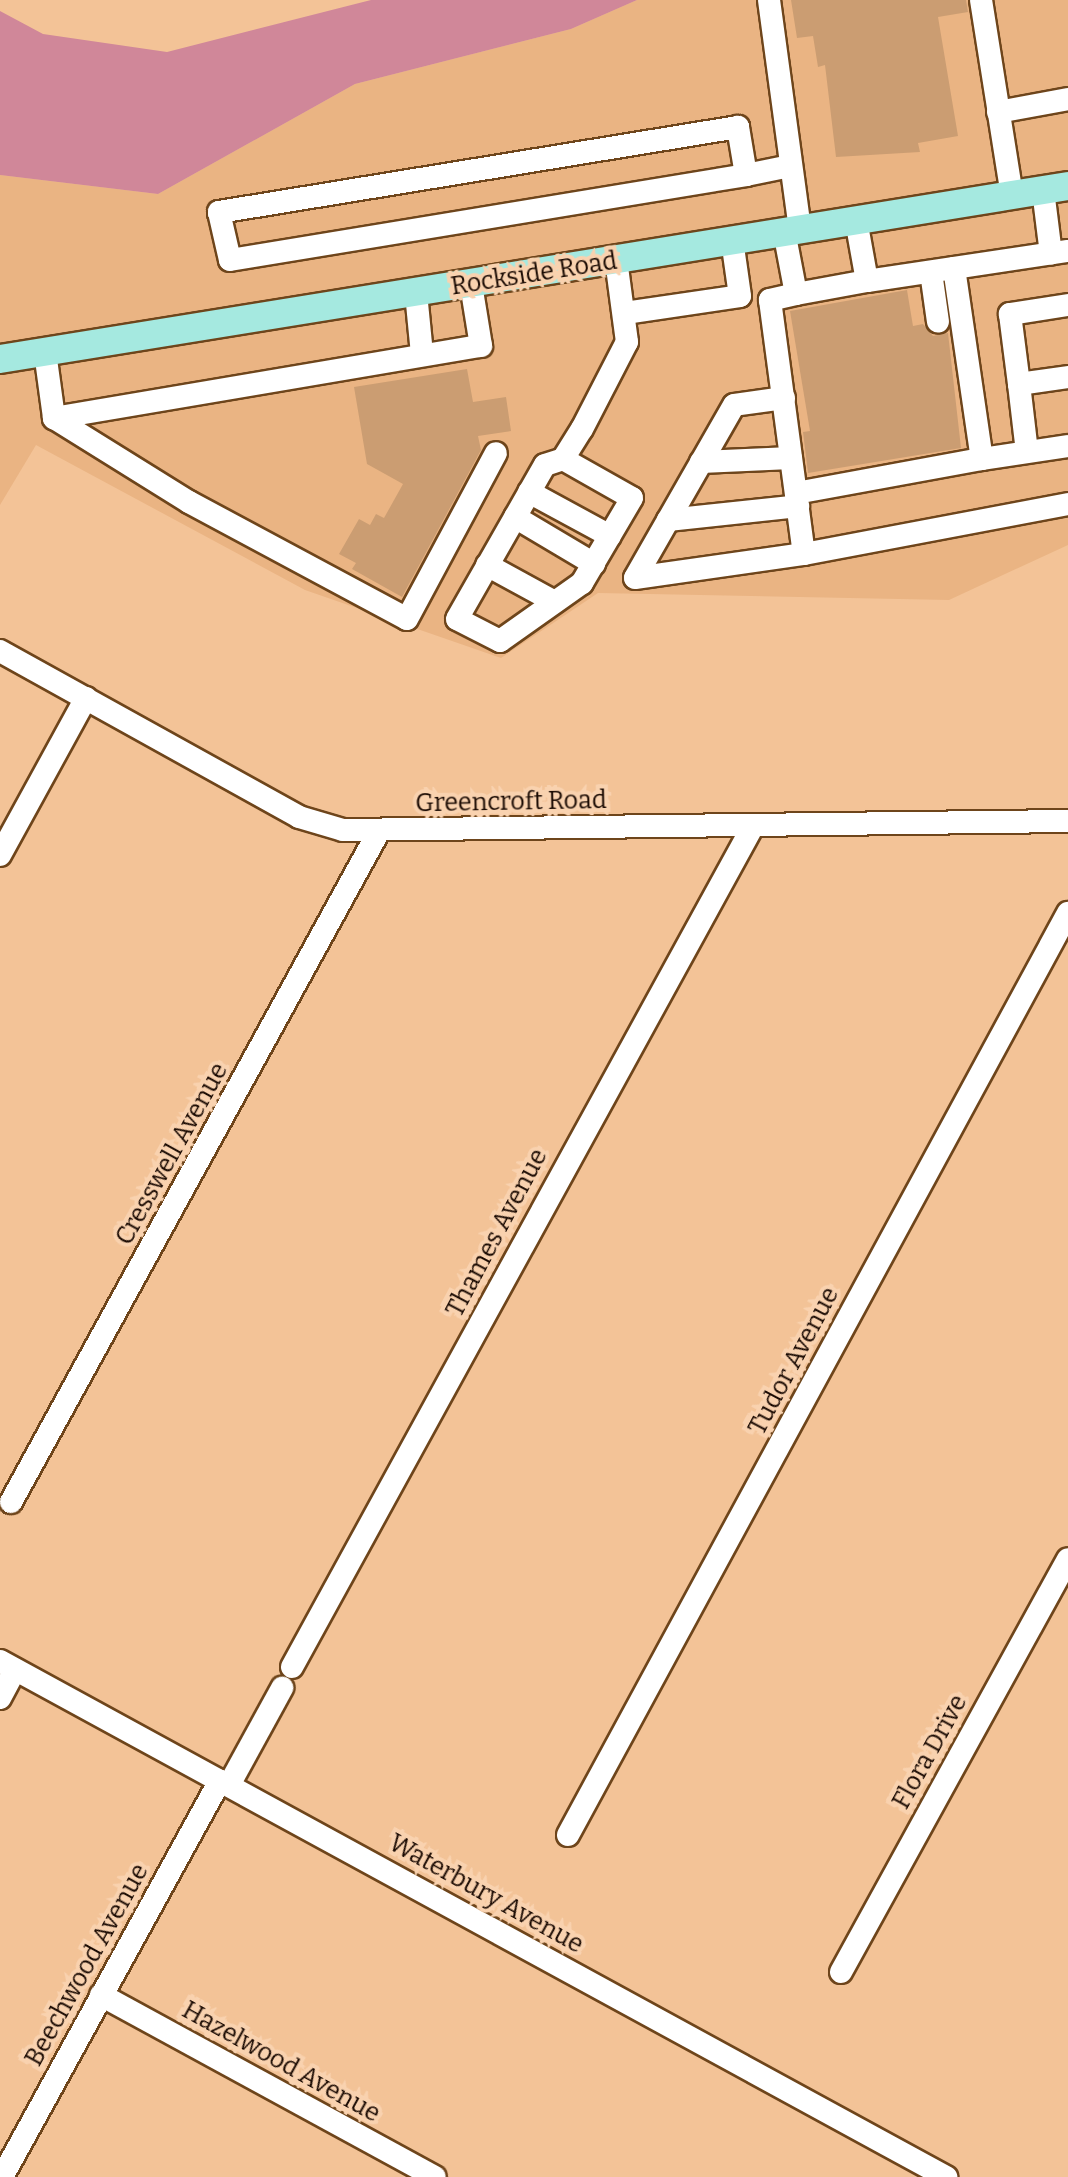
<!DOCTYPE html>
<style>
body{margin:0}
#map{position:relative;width:1068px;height:2177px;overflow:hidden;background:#f3c397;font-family:Bitter,serif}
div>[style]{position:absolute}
.built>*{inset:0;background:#eab483}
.green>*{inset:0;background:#d08799}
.building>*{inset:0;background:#cb9d72}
.roads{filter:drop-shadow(2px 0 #6e451b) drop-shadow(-2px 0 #6e451b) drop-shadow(0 2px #6e451b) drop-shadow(0 -2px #6e451b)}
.minor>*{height:22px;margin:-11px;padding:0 11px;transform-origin:11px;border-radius:11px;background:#fff}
.major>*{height:28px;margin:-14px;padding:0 14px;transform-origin:14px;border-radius:14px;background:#a5e9e0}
span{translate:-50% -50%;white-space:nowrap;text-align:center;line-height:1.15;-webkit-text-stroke:8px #f9d2af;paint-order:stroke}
.street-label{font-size:25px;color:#180800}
</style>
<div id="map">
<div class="built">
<div style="clip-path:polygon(637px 0,1068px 0,1068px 545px,949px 600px,598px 593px,501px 658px,305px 590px,36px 445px,0 505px,0 175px,158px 194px,355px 84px,571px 29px)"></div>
</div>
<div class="green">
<div style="clip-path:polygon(371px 0,637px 0,571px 29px,355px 84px,158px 194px,0 175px,0 11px,43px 34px,167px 52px)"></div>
</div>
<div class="building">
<div style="clip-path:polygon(791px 0,966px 0,968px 12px,938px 17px,958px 136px,918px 143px,920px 152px,836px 157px,825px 65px,818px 67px,813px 36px,797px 38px)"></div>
<div style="clip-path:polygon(907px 290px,913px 326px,923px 324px,933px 336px,948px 333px,961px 448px,808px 473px,803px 432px,810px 431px,790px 311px)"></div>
<div style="clip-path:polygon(467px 369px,473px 402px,506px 397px,511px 431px,478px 436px,481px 450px,402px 597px,352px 569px,356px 563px,339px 554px,359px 519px,370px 525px,376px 514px,384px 518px,403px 484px,367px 464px,354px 387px)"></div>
</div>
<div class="roads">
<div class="minor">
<div style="left:769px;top:0;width:231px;rotate:82.3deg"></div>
<div style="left:981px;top:0;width:198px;rotate:81deg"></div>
<div style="left:998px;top:112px;width:71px;rotate:-10.5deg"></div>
<div style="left:746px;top:175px;width:49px;rotate:-99.5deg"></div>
<div style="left:738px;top:127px;width:526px;rotate:170.7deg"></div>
<div style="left:219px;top:212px;width:49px;rotate:77.1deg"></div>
<div style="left:230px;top:260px;width:523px;rotate:-9.35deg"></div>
<div style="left:746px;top:175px;width:45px;rotate:-11.6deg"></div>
<div style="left:1043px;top:190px;width:64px;rotate:82.9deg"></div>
<div style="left:784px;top:231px;width:64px;rotate:79.2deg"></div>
<div style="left:796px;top:294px;width:72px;rotate:-10.4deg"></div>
<div style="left:867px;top:281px;width:62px;rotate:-100.2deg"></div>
<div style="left:954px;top:268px;width:193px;rotate:81.7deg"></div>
<div style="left:982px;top:459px;width:87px;rotate:-8.6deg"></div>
<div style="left:931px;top:272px;width:50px;rotate:82deg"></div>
<div style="left:867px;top:281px;width:203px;rotate:-8.5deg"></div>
<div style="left:416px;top:293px;width:61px;rotate:84.4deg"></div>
<div style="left:796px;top:294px;width:27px;rotate:167deg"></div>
<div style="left:770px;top:300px;width:256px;rotate:82.4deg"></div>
<div style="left:804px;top:554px;width:269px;rotate:-10.7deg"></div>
<div style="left:1068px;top:305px;width:59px;rotate:171.2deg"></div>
<div style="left:1010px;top:314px;width:71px;rotate:82.7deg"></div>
<div style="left:1019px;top:384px;width:49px;rotate:-8.1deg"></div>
<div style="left:625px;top:313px;width:116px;rotate:-8.4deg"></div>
<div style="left:740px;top:296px;width:57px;rotate:-98.1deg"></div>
<div style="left:45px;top:352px;width:67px;rotate:82.2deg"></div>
<div style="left:54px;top:418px;width:159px;rotate:31.9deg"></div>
<div style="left:189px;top:502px;width:247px;rotate:28.2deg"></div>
<div style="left:407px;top:619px;width:188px;rotate:-61.8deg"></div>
<div style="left:1019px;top:384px;width:68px;rotate:83.3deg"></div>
<div style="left:784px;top:398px;width:50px;rotate:172deg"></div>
<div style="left:734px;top:405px;width:199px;rotate:119.8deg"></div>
<div style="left:635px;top:578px;width:171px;rotate:-8.1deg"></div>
<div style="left:54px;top:418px;width:433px;rotate:-9.6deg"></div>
<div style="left:481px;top:346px;width:63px;rotate:-99.2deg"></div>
<div style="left:563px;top:459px;width:79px;rotate:29.5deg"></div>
<div style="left:632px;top:498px;width:99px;rotate:120.5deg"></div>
<div style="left:582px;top:583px;width:100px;rotate:144.7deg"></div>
<div style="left:500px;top:641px;width:48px;rotate:-152.9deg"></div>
<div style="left:457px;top:619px;width:177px;rotate:-60.3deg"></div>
<div style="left:545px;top:465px;width:19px;rotate:-18deg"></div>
<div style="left:563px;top:459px;width:36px;rotate:-58deg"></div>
<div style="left:582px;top:429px;width:98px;rotate:-62.7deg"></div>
<div style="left:627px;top:342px;width:83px;rotate:-97.6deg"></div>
<div style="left:701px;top:462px;width:90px;rotate:-2.5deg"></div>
<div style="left:529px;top:492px;width:92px;rotate:28.5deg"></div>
<div style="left:796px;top:493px;width:189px;rotate:-10.4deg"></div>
<div style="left:515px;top:517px;width:92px;rotate:30.7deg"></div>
<div style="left:668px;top:520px;width:131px;rotate:-6.1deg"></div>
<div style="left:487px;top:565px;width:77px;rotate:28.6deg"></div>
<div style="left:0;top:651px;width:342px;rotate:29deg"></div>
<div style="left:299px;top:817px;width:46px;rotate:16.5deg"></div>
<div style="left:343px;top:830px;width:725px;rotate:-0.71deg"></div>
<div style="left:0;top:855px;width:179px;rotate:-61.3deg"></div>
<div style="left:11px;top:1502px;width:765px;rotate:-61.26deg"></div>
<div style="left:0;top:1661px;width:1078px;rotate:28.61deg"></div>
<div style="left:292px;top:1667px;width:959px;rotate:-61.27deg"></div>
<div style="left:0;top:1698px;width:32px;rotate:-62deg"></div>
<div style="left:229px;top:1785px;width:111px;rotate:-61.3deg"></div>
<div style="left:568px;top:1835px;width:1049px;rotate:-61.53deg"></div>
<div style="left:841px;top:1972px;width:471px;rotate:-61.2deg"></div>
<div style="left:101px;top:1995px;width:380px;rotate:28.6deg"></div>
<div style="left:2px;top:2177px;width:452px;rotate:-61.2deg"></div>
</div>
<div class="major">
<div style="left:0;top:359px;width:1082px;rotate:-9.2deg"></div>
</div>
</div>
<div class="street-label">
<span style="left:534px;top:274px;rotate:-9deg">Rockside Road</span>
<span style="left:511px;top:802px;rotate:-1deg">Greencroft Road</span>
<span style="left:172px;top:1154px;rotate:-61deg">Cresswell Avenue</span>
<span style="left:497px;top:1233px;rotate:-62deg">Thames Avenue</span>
<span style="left:794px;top:1361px;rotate:-62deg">Tudor Avenue</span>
<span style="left:930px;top:1752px;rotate:-61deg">Flora Drive</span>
<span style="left:486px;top:1894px;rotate:29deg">Waterbury Avenue</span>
<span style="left:87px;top:1965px;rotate:-61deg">Beechwood Avenue</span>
<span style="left:281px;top:2062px;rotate:29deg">Hazelwood Avenue</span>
</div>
</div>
